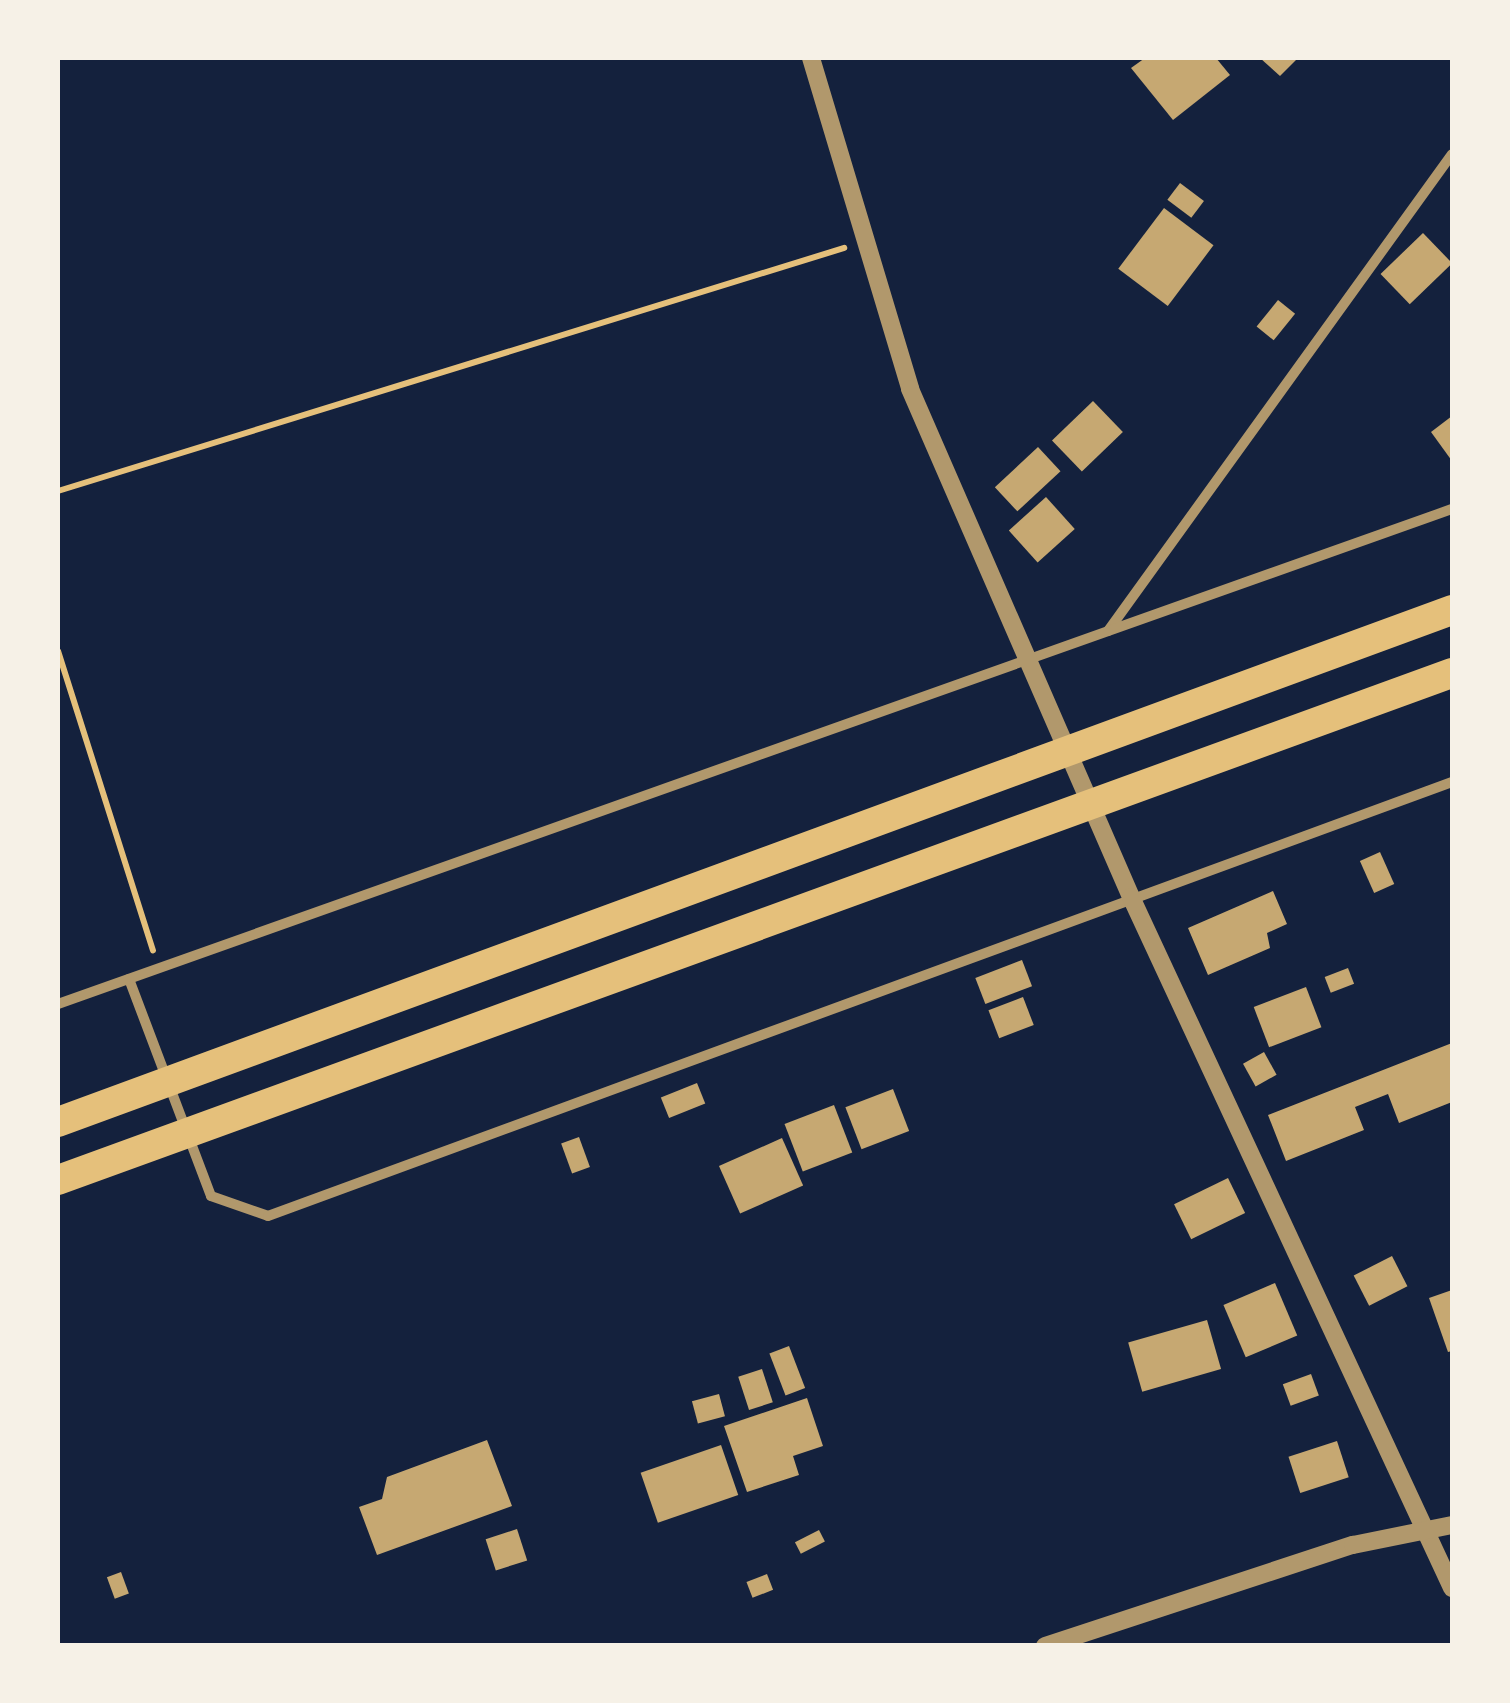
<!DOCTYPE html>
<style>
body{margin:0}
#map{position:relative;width:1510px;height:1703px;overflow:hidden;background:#14213d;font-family:"Open Sans",sans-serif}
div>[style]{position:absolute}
.building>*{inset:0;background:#c6a872;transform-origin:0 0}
.path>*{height:6px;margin:-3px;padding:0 3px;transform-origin:3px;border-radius:3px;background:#e5c07b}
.minor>*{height:10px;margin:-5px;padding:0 5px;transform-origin:5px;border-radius:5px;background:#b1986c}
.tertiary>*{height:18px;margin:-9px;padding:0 9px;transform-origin:9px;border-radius:9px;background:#b1986c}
.motorway>*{height:30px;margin:-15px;padding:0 15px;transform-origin:15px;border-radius:15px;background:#e5c07b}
span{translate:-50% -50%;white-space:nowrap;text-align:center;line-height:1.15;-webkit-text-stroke:10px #f6f1e7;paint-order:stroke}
.frame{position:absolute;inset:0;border:60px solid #f6f1e7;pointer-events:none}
</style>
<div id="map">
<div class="building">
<div style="clip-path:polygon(1145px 58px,1216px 58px,1230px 75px,1173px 120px,1131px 68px)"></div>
<div style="clip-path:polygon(1260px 58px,1298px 58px,1280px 76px)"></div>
<div style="left:1180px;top:183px;width:30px;height:21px;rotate:37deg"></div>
<div style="left:1164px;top:208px;width:62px;height:76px;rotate:37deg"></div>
<div style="left:1423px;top:233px;width:42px;height:59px;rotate:46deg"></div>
<div style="left:1278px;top:300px;width:22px;height:34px;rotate:39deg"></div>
<div style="left:1093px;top:401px;width:43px;height:57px;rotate:46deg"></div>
<div style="clip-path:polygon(1452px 416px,1452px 461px,1431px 432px)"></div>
<div style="left:1038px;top:447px;width:33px;height:59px;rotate:47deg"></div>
<div style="left:1046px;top:497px;width:43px;height:50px;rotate:48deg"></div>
<div style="left:1380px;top:852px;width:35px;height:22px;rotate:66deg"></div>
<div style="clip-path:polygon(1273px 891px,1287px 924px,1267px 933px,1270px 948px,1208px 975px,1188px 928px)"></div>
<div style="left:1022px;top:960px;width:28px;height:50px;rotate:69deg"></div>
<div style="left:1348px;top:968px;width:17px;height:25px;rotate:69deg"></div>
<div style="left:1306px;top:987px;width:43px;height:56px;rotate:69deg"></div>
<div style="left:1023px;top:997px;width:30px;height:37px;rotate:69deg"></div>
<div style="clip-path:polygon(1452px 1043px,1452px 1102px,1399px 1123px,1388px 1094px,1355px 1107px,1364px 1130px,1286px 1161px,1268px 1115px)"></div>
<div style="left:1264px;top:1052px;width:26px;height:24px;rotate:61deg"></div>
<div style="left:697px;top:1083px;width:22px;height:39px;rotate:68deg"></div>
<div style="left:893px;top:1089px;width:45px;height:51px;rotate:69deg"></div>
<div style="left:834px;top:1105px;width:51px;height:53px;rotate:69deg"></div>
<div style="left:579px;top:1137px;width:32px;height:19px;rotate:70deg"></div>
<div style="left:782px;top:1138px;width:52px;height:69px;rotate:66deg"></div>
<div style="left:1228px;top:1178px;width:39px;height:60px;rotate:64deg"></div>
<div style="left:1392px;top:1256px;width:34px;height:43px;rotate:63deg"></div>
<div style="left:1275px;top:1283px;width:57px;height:56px;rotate:67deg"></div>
<div style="clip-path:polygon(1452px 1290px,1452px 1351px,1448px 1352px,1429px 1298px)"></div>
<div style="left:1207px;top:1320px;width:51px;height:82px;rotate:74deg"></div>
<div style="left:789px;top:1346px;width:45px;height:21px;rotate:69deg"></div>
<div style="left:762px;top:1369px;width:35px;height:25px;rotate:72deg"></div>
<div style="left:1311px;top:1374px;width:23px;height:30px;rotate:70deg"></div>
<div style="left:719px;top:1394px;width:23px;height:28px;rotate:75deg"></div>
<div style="clip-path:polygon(807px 1398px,823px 1446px,793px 1456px,799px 1475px,747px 1492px,724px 1426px)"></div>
<div style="clip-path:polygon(487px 1440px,512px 1506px,377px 1555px,359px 1507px,382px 1499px,387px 1477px)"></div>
<div style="left:1337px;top:1441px;width:38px;height:51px;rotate:72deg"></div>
<div style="left:721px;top:1445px;width:53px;height:85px;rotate:71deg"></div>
<div style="left:517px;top:1529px;width:33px;height:33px;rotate:72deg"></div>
<div style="left:819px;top:1530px;width:13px;height:27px;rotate:63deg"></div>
<div style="left:121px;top:1572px;width:23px;height:15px;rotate:70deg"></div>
<div style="left:767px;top:1574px;width:17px;height:22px;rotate:69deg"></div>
</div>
<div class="path">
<div style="left:58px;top:491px;width:823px;rotate:-17.18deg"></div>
<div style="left:58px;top:651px;width:314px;rotate:72.4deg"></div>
</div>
<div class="minor">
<div style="left:1108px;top:631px;width:588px;rotate:-54.2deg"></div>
<div style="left:129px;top:979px;width:232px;rotate:69.3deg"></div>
<div style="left:211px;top:1196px;width:60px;rotate:19.3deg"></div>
<div style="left:268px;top:1216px;width:1261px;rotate:-20.13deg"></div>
<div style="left:58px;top:1004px;width:1479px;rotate:-19.55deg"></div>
</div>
<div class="tertiary">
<div style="left:811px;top:58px;width:345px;rotate:73.3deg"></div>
<div style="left:910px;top:389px;width:554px;rotate:66.49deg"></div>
<div style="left:1131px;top:897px;width:762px;rotate:65.08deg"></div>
<div style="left:1045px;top:1646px;width:324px;rotate:-18.2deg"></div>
<div style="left:1353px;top:1545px;width:101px;rotate:-11.4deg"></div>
</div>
<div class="motorway">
<div style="left:58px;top:1122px;width:1485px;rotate:-20.17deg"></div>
<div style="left:58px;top:1180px;width:1483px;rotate:-19.99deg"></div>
</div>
<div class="frame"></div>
</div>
